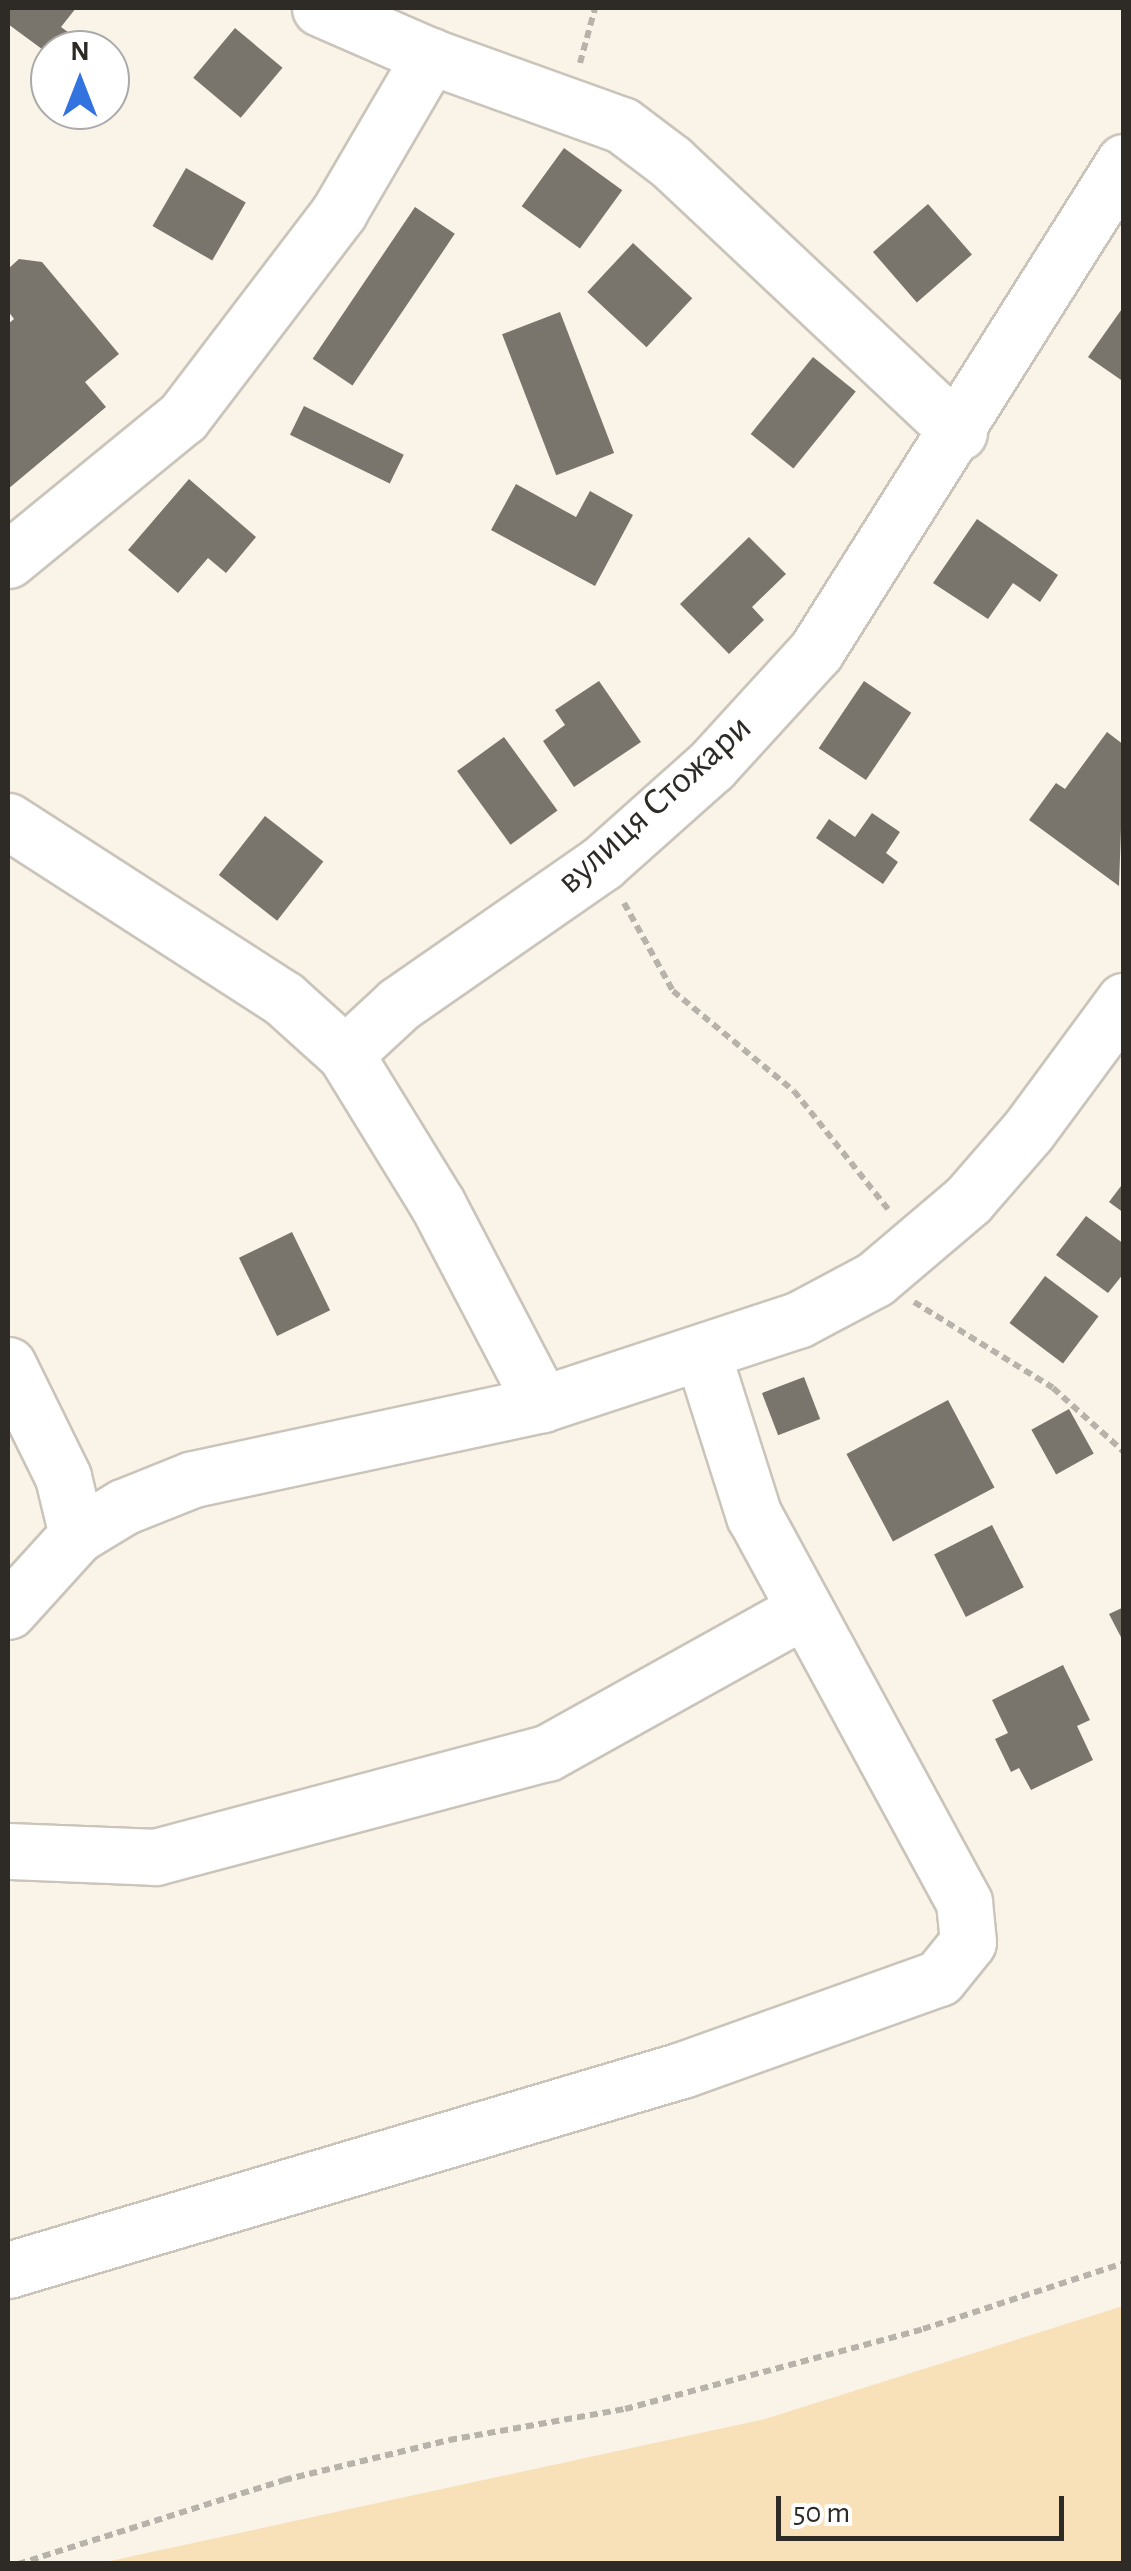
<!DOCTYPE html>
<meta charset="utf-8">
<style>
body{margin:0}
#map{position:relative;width:1131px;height:2571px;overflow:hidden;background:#f9f3e8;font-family:"Alegreya Sans",sans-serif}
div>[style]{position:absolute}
.green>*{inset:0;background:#f8e0b8}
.building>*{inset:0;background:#7a756c;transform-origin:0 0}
.path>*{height:6px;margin-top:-3px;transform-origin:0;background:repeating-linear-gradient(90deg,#b7b2aa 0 8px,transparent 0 13px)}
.roads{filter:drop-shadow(2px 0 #cac4ba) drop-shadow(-2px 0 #cac4ba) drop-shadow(0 2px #cac4ba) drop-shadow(0 -2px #cac4ba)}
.minor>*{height:55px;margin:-27.5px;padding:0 27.5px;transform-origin:27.5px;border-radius:27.5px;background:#fff}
span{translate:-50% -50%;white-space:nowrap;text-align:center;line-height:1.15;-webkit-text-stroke:9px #fff;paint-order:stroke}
.street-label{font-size:38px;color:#2e2b27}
.frame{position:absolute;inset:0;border:10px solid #2e2b27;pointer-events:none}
.north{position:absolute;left:30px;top:30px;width:100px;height:100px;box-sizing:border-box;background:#fff;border:2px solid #abaaa9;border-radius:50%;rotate:0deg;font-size:28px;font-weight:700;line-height:40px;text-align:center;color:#2e2b27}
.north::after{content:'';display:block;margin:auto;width:35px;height:45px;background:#3273e0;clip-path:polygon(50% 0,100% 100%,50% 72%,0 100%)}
.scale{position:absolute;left:776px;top:2496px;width:288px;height:45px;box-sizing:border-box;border:5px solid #2e2b27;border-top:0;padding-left:12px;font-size:30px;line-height:35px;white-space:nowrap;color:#2e2b27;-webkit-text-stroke:8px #fff;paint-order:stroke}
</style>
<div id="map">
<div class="green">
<div style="clip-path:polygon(1123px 2306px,1123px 2563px,101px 2563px,765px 2419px)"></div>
</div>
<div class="building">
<div style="clip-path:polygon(8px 8px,76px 8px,61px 27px,72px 35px,50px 55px,8px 24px)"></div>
<div style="left:235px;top:28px;width:62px;height:65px;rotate:40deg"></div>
<div style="left:564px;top:148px;width:72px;height:72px;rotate:36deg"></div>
<div style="left:186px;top:168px;width:69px;height:67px;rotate:30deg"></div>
<div style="left:928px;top:204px;width:67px;height:73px;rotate:49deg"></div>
<div style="left:415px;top:207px;width:48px;height:183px;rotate:34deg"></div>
<div style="left:633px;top:243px;width:81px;height:67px;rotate:43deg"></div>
<div style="clip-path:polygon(19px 259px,42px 262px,119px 354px,85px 382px,106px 407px,8px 489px,8px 324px,14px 319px,8px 311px,8px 269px)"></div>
<div style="clip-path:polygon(1124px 306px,1124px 382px,1088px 357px)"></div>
<div style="left:560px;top:312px;width:151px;height:62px;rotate:69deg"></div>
<div style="left:813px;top:357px;width:55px;height:99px;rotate:39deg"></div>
<div style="left:304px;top:406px;width:111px;height:32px;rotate:26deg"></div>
<div style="clip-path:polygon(189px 479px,256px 537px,226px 573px,208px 558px,178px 593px,128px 550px)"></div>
<div style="clip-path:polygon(516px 484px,576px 517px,590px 491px,633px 515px,595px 586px,491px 530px)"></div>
<div style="clip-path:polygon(977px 519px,1058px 575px,1040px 602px,1013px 583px,988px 619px,933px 583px)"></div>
<div style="clip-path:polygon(749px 537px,786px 574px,752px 607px,764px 620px,729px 654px,680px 604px)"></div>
<div style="clip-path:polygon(599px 681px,641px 742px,574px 787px,543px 741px,565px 725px,555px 710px)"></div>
<div style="left:864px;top:681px;width:57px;height:81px;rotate:34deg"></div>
<div style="clip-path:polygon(1107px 732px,1124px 745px,1119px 886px,1029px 820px,1056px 783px,1065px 789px)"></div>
<div style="left:504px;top:737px;width:91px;height:58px;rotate:54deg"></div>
<div style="clip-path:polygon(872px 813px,900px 832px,886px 853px,898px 862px,883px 884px,816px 838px,829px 819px,855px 837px)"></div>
<div style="left:265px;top:816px;width:74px;height:75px;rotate:38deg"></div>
<div style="clip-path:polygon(1124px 1182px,1124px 1213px,1109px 1202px)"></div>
<div style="clip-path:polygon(1086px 1216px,1124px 1244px,1124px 1273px,1108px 1293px,1056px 1255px)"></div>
<div style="left:292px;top:1232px;width:87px;height:59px;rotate:64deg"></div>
<div style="left:1045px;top:1276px;width:67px;height:59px;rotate:37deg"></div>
<div style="left:804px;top:1377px;width:45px;height:45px;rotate:69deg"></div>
<div style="left:948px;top:1400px;width:99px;height:115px;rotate:62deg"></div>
<div style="left:1069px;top:1409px;width:51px;height:43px;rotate:61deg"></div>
<div style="left:992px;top:1525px;width:70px;height:65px;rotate:63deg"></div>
<div style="clip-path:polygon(1124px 1607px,1124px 1643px,1109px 1614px)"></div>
<div style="clip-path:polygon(1063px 1665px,1090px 1720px,1077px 1726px,1093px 1760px,1031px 1790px,1019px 1768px,1011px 1772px,995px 1739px,1008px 1733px,992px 1700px)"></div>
</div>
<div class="path">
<div style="left:580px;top:63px;width:57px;rotate:-74.7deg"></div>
<div style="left:624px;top:903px;width:101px;rotate:60.9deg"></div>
<div style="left:673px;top:991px;width:157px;rotate:39.6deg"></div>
<div style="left:794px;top:1091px;width:151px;rotate:51.5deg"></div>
<div style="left:914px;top:1302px;width:163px;rotate:31.7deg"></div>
<div style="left:1053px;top:1388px;width:96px;rotate:42deg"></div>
<div style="left:18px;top:2564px;width:279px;rotate:-17.5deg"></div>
<div style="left:284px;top:2480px;width:170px;rotate:-13.6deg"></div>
<div style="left:449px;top:2440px;width:179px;rotate:-10deg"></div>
<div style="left:625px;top:2409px;width:309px;rotate:-15deg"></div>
<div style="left:923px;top:2329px;width:212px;rotate:-18.2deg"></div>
</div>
<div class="roads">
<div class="minor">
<div style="left:320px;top:8px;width:120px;rotate:23.6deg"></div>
<div style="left:430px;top:56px;width:204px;rotate:19.8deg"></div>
<div style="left:622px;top:125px;width:61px;rotate:37.1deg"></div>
<div style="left:671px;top:162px;width:395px;rotate:43.2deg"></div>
<div style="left:8px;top:560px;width:226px;rotate:-39.3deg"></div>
<div style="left:183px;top:417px;width:258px;rotate:-52.7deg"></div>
<div style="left:339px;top:212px;width:181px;rotate:-59.7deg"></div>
<div style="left:8px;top:821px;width:328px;rotate:32.8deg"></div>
<div style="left:284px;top:999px;width:82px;rotate:42deg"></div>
<div style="left:8px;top:1365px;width:125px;rotate:63.8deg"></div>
<div style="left:63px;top:1477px;width:60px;rotate:76.4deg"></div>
<div style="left:542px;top:1404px;width:225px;rotate:-117.6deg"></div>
<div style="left:438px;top:1205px;width:177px;rotate:-121.6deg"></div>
<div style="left:345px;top:1054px;width:74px;rotate:-42.8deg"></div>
<div style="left:399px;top:1004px;width:247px;rotate:-34.8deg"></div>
<div style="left:602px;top:863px;width:146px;rotate:-41.7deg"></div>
<div style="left:711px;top:766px;width:156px;rotate:-47.6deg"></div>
<div style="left:816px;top:651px;width:578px;rotate:-57.79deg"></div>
<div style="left:8px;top:1611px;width:103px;rotate:-47.8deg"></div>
<div style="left:77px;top:1535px;width:54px;rotate:-31.3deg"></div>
<div style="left:123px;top:1507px;width:75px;rotate:-21.8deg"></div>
<div style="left:193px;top:1479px;width:357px;rotate:-12.1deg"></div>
<div style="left:542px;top:1404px;width:269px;rotate:-18.2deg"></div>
<div style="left:798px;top:1320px;width:87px;rotate:-28deg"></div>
<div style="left:875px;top:1279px;width:122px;rotate:-40.3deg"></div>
<div style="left:968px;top:1200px;width:91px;rotate:-49deg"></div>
<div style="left:1028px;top:1131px;width:162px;rotate:-53.6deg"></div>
<div style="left:8px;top:1851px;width:147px;rotate:2.3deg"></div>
<div style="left:155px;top:1857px;width:406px;rotate:-14.9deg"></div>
<div style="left:547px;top:1753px;width:294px;rotate:-29.1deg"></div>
<div style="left:8px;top:2270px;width:703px;rotate:-16.53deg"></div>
<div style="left:682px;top:2070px;width:273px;rotate:-19.7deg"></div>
<div style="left:939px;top:1978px;width:46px;rotate:-51.1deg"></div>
<div style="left:968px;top:1942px;width:40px;rotate:-95.7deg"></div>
<div style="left:964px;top:1902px;width:439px;rotate:-118.5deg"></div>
<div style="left:754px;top:1516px;width:169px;rotate:-107.6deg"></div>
</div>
</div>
<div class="street-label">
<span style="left:655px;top:805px;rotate:-42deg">вулиця Стожари</span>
</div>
<div class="frame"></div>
<div class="north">N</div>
<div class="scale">50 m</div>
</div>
